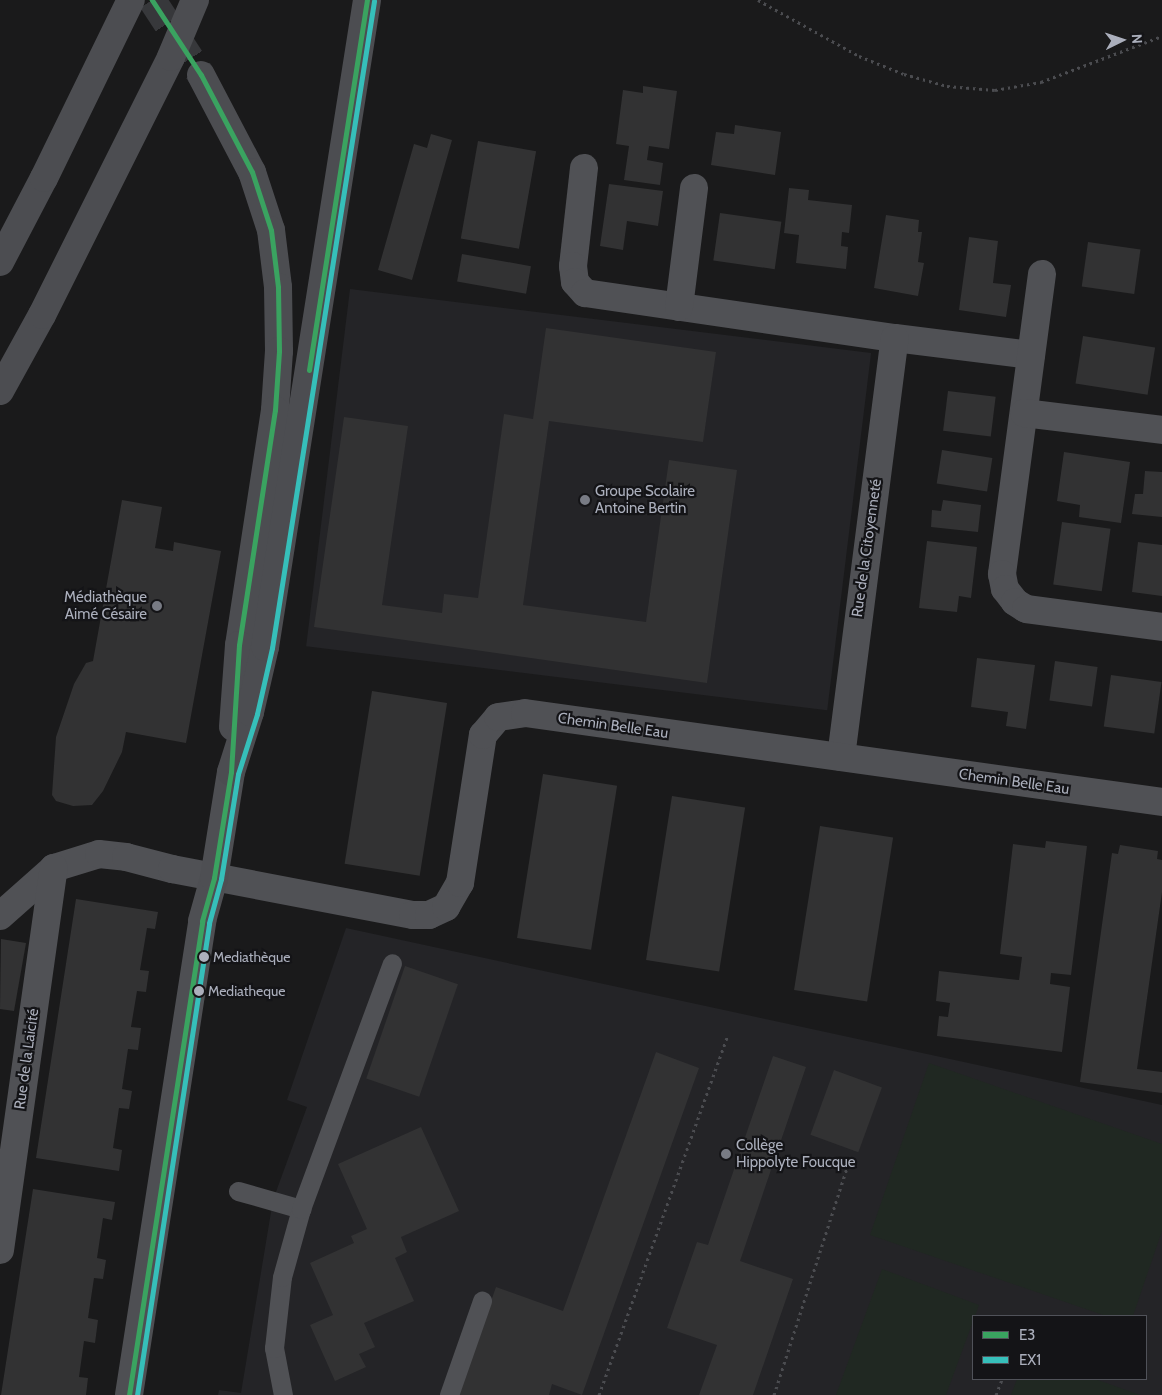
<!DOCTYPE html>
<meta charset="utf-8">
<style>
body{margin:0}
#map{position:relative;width:1162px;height:1395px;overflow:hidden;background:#1a1a1b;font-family:Cabin,sans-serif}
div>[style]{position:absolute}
.built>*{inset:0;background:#242427;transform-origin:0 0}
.green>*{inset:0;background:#202822}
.building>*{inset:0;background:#323233;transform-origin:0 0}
.trunk-tunnel>*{height:28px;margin-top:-14px;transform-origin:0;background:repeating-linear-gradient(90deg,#37383b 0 28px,transparent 0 42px)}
.path>*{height:3px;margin-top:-1.5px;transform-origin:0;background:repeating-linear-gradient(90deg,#4b4c50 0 2.5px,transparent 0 6.5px)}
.service>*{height:19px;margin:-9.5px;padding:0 9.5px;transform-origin:9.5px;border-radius:9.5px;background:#505155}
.minor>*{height:28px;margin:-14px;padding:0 14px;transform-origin:14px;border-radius:14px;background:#505155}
.secondary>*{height:28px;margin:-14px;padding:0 14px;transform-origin:14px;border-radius:14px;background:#4e4f53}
.trunk>*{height:28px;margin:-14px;padding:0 14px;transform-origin:14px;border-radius:14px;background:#4c4d51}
.trunk-bridge>*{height:28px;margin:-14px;padding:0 14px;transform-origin:14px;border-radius:14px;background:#4c4d51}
.bus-1>*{height:5px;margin:-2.5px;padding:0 2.5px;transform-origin:2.5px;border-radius:2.5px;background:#3aa360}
.bus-2>*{height:5px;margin:-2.5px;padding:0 2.5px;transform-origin:2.5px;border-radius:2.5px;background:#36bfba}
.dots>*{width:14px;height:14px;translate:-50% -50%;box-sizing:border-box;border:2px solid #141417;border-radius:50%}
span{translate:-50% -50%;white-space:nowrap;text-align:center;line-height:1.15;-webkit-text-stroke:4.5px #141417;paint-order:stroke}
.bus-label{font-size:14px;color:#abafbc}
.left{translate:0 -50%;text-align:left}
.poi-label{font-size:15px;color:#abafbc}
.right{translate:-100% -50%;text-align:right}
.street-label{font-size:15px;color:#abafbc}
.legend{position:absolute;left:972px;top:1315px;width:175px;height:65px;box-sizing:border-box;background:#141417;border:1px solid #505259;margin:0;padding:6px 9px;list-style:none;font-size:15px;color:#abafbc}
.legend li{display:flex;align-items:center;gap:10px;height:25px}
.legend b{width:25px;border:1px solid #505259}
.north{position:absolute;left:1097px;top:15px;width:50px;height:50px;-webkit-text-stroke:4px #141417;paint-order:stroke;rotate:86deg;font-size:14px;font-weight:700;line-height:20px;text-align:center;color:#abafbc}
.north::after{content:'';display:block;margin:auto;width:18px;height:22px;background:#abafbc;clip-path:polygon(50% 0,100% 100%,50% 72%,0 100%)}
</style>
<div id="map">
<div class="built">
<div style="left:350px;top:289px;width:525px;height:360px;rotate:7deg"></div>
<div style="clip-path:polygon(evenodd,346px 928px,1162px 1105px,1162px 1395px,218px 1395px,219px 1390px,241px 1393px,273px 1200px,307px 1107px,287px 1100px,346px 928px,973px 1316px,1146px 1316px,1146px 1379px,973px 1379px,973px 1316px)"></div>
</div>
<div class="green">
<div style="clip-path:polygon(929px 1063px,1162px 1144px,1162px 1231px,1133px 1316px,1106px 1316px,870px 1235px)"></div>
<div style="clip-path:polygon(882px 1269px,979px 1305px,946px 1395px,836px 1395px)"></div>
<div style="clip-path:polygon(1017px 1379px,1095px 1379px,1140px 1395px,1011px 1395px)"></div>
</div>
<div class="building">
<div style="clip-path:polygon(643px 86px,677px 91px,669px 149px,649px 146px,647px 160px,663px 163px,660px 185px,624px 180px,629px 146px,616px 144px,623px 90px,643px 93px)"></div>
<div style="clip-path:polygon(735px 125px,781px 132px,775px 175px,711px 165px,716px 132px,734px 134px)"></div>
<div style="clip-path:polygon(431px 134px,452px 140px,412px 280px,378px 270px,414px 144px,427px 148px)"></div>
<div style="left:478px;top:141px;width:59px;height:99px;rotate:10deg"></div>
<div style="clip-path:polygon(609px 184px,663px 191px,658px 226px,627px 221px,623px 250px,600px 246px)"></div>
<div style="clip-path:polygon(789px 188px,809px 190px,808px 200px,852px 205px,849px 233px,842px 232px,841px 246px,848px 247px,846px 269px,796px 263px,799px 235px,784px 233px)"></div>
<div style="left:720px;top:213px;width:62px;height:48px;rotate:8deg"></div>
<div style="clip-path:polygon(886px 215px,919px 220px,918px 232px,922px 232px,918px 262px,924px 263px,918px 296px,874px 288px)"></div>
<div style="clip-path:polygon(969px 237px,998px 241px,993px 283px,1011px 285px,1006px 317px,959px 310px)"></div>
<div style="left:1088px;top:242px;width:53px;height:45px;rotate:8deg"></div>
<div style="left:462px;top:254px;width:70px;height:28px;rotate:10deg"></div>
<div style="clip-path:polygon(546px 328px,716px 352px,703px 442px,549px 421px,523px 605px,646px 622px,669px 460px,737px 470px,707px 683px,314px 627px,344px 417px,408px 426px,382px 605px,442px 613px,444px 594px,478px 598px,504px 414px,533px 419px)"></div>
<div style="left:1083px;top:336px;width:73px;height:48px;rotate:9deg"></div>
<div style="left:948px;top:391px;width:48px;height:40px;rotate:7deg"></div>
<div style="left:942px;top:450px;width:51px;height:34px;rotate:9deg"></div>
<div style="clip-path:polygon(1064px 452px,1130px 462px,1121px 523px,1079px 517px,1080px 505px,1057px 501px)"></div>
<div style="clip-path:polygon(1145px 471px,1162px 472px,1162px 517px,1132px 514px,1135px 494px,1143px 494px)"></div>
<div style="clip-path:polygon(122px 500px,162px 507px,155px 548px,173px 551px,174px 542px,221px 551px,186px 743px,126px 732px,122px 752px,103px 791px,92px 805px,73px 806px,56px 801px,52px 795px,56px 737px,74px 684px,86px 663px,93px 661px)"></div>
<div style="clip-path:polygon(943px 500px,981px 505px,978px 532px,931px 527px,932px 510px,941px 511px)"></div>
<div style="left:1062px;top:522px;width:49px;height:63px;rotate:8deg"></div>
<div style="clip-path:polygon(927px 541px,977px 547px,971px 598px,959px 596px,957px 612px,919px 608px)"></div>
<div style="clip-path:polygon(1138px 542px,1162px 545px,1162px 596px,1132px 592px)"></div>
<div style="clip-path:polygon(977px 658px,1035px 665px,1026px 729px,1006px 726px,1008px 712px,971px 707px)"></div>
<div style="left:1055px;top:661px;width:43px;height:40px;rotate:8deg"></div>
<div style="left:1111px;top:675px;width:51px;height:52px;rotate:8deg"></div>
<div style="left:372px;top:691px;width:76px;height:175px;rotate:9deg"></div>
<div style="left:543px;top:774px;width:75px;height:166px;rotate:9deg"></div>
<div style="left:672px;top:796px;width:74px;height:166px;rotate:9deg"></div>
<div style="left:820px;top:826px;width:74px;height:166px;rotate:9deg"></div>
<div style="clip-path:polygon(1046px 841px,1087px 846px,1071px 975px,1051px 973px,1050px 984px,1070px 987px,1062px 1052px,937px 1036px,939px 1016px,948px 1017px,950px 1003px,936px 1001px,939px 971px,1019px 980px,1022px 957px,1000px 954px,1013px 844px,1045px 848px)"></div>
<div style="clip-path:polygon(1120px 845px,1158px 851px,1157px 859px,1162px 860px,1162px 892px,1137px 1069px,1162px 1072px,1162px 1093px,1080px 1082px,1112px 853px,1118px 854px)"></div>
<div style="clip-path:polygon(76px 899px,158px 912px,155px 929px,147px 928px,140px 970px,149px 971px,146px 992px,137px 991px,131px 1027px,141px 1028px,138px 1050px,128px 1049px,122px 1089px,132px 1091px,129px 1109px,119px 1108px,113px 1148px,122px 1150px,119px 1171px,36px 1158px)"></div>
<div style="clip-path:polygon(1px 939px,26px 943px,14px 1011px,0 1009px)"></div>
<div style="left:405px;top:966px;width:56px;height:119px;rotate:19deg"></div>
<div style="clip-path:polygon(656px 1052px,699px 1068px,582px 1395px,552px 1384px,549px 1395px,458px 1395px,496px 1287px,563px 1311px)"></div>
<div style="clip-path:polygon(773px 1056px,806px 1067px,740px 1261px,793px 1279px,753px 1395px,699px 1395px,717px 1345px,667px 1328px,697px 1242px,708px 1245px)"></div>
<div style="left:834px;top:1070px;width:51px;height:69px;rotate:20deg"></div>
<div style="clip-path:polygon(421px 1127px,459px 1211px,401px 1237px,407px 1252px,395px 1258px,414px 1301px,364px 1323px,375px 1347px,359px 1354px,366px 1367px,335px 1381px,310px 1325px,333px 1315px,310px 1263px,354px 1243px,351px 1236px,367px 1229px,338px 1164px)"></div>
<div style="clip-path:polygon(33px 1189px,115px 1202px,112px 1220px,103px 1218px,97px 1258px,106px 1260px,103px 1279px,94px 1278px,88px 1318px,98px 1320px,95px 1343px,84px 1341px,79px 1377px,88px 1378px,86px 1395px,1px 1395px)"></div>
</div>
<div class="trunk-tunnel">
<div style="left:152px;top:0;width:90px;rotate:56.8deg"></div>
</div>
<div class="path">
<div style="left:758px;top:0;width:115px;rotate:29deg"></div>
<div style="left:859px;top:56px;width:48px;rotate:21.8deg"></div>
<div style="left:904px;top:74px;width:45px;rotate:15.6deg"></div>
<div style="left:947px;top:86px;width:48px;rotate:4.8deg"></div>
<div style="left:995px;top:90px;width:47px;rotate:-9.9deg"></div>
<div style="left:1041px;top:82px;width:129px;rotate:-20.8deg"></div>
<div style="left:599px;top:1395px;width:380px;rotate:-70.3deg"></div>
<div style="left:774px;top:1395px;width:245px;rotate:-72.2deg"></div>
<div style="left:996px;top:1395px;width:17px;rotate:-69deg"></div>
</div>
<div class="service">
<div style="left:238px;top:1191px;width:66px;rotate:15.9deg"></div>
<div style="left:283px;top:1395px;width:48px;rotate:-100.8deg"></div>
<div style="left:274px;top:1348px;width:71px;rotate:-83.6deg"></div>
<div style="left:282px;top:1277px;width:71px;rotate:-74.4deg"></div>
<div style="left:301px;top:1209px;width:262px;rotate:-69.7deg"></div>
<div style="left:449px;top:1395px;width:100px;rotate:-70.7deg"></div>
</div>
<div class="minor">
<div style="left:584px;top:168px;width:99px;rotate:96.4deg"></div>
<div style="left:573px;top:266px;width:16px;rotate:83deg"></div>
<div style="left:575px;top:282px;width:15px;rotate:48deg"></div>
<div style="left:585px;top:293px;width:313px;rotate:8.3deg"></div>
<div style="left:895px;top:338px;width:137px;rotate:7.1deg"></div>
<div style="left:1042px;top:274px;width:303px;rotate:97.6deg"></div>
<div style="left:1002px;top:574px;width:15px;rotate:79deg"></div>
<div style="left:1005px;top:589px;width:16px;rotate:52deg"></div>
<div style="left:1015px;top:602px;width:13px;rotate:32deg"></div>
<div style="left:1026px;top:609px;width:137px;rotate:7.5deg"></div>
<div style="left:679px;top:307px;width:120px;rotate:-82.8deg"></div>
<div style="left:1024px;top:413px;width:139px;rotate:7deg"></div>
<div style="left:841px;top:757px;width:422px;rotate:-82.7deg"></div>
<div style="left:0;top:916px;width:72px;rotate:-41.6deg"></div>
<div style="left:54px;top:868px;width:47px;rotate:-17.3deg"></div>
<div style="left:99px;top:854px;width:27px;rotate:6deg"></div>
<div style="left:126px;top:857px;width:48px;rotate:14.6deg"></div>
<div style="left:172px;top:869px;width:245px;rotate:10.8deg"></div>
<div style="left:413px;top:915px;width:16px"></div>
<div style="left:429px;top:915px;width:19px;rotate:-25deg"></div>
<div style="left:446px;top:907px;width:28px;rotate:-60deg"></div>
<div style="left:460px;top:883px;width:150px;rotate:-81.2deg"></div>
<div style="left:483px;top:735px;width:23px;rotate:-50deg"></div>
<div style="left:498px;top:717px;width:27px;rotate:-8deg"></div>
<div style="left:525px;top:713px;width:643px;rotate:7.95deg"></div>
<div style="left:0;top:1250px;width:386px;rotate:-82deg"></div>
</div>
<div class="secondary">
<div style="left:129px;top:1395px;width:480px;rotate:-81.2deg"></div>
<div style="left:202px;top:921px;width:45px;rotate:-74.4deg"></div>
<div style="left:214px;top:878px;width:107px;rotate:-80.9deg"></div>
</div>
<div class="trunk">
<div style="left:201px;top:75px;width:110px;rotate:62.3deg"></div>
<div style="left:252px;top:172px;width:61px;rotate:71.9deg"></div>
<div style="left:271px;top:230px;width:57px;rotate:83deg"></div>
<div style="left:278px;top:287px;width:64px;rotate:89.1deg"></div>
<div style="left:279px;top:351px;width:59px;rotate:93.9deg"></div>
<div style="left:275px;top:410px;width:238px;rotate:98.7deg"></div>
<div style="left:239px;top:645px;width:82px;rotate:94.2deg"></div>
<div style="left:0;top:262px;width:95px;rotate:-62.4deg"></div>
<div style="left:44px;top:178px;width:198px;rotate:-64deg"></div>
<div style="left:0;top:391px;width:87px;rotate:-61.1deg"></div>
<div style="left:42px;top:315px;width:288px;rotate:-63.4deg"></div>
<div style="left:231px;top:772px;width:63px;rotate:-72.4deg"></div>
<div style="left:250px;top:712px;width:67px;rotate:-77deg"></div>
<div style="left:265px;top:647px;width:655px;rotate:-81.04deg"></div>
</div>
<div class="trunk-bridge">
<div style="left:171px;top:57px;width:62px;rotate:-67.2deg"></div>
</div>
<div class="bus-1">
<div style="left:309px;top:370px;width:375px;rotate:-81.1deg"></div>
<div style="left:129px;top:1395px;width:480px;rotate:-81.2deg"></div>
<div style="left:202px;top:921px;width:45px;rotate:-74.4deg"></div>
<div style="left:214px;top:878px;width:107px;rotate:-80.9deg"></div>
<div style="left:231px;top:772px;width:127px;rotate:-86.4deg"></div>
<div style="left:239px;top:645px;width:238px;rotate:-81.3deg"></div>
<div style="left:275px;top:410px;width:59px;rotate:-86.1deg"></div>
<div style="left:279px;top:351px;width:64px;rotate:-90.9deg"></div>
<div style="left:278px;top:287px;width:57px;rotate:-97deg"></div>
<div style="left:271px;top:230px;width:61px;rotate:-108.1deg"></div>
<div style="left:252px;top:172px;width:110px;rotate:-117.7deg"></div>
<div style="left:201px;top:75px;width:90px;rotate:-123.2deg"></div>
</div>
<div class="bus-2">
<div style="left:137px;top:1395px;width:477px;rotate:-81.3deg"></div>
<div style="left:209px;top:923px;width:46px;rotate:-74.7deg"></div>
<div style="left:221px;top:879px;width:106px;rotate:-80.8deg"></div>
<div style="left:238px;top:774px;width:63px;rotate:-72.4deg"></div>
<div style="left:257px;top:714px;width:68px;rotate:-77.2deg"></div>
<div style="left:272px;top:648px;width:655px;rotate:-81.04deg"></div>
</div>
<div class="dots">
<div style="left:585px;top:500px;background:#787b84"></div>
<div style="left:157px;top:606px;background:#787b84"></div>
<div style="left:204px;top:957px;background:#abafbc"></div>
<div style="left:199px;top:991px;background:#abafbc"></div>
<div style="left:726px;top:1154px;background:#787b84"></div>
</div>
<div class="bus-label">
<span class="left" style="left:213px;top:957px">Mediathèque</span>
<span class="left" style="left:208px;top:991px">Mediatheque</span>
</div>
<div class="poi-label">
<span class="left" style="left:595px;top:500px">Groupe Scolaire<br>Antoine Bertin</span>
<span class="right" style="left:147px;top:606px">Médiathèque<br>Aimé Césaire</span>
<span class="left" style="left:736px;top:1154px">Collège<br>Hippolyte Foucque</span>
</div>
<div class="street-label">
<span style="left:867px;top:548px;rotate:-82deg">Rue de la Citoyenneté</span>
<span style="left:613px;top:726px;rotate:8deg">Chemin Belle Eau</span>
<span style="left:1014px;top:782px;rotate:8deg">Chemin Belle Eau</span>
<span style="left:27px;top:1059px;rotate:-82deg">Rue de la Laicité</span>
</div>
<ul class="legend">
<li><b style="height:6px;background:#3aa360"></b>E3</li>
<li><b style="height:6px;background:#36bfba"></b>EX1</li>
</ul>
<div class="north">N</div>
</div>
